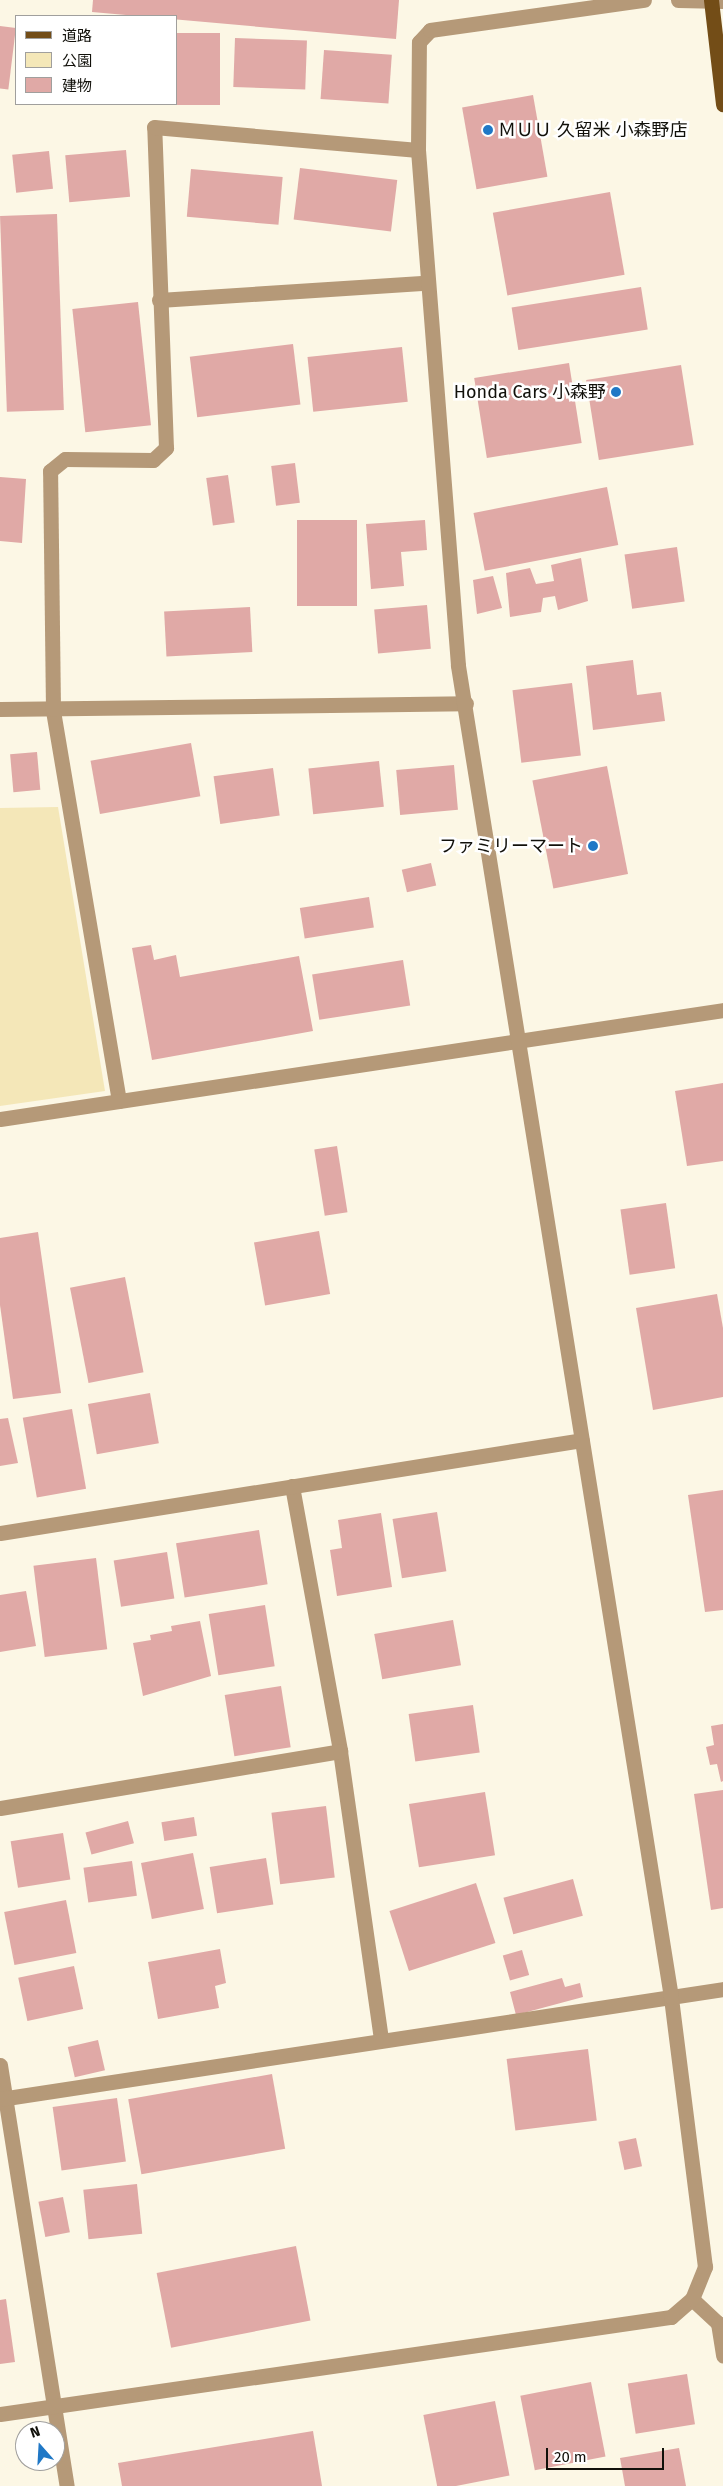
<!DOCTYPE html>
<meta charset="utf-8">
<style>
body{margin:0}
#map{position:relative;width:723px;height:2486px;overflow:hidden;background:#fcf7e5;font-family:"Fira Sans","Noto Sans JP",sans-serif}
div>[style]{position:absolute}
.green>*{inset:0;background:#f4e7b8}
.building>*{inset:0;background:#e0a9a6;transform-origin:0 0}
.minor>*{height:15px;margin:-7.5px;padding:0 7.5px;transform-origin:7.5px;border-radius:7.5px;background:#b59978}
.major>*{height:15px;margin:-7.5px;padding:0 7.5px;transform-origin:7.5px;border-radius:7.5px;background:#734d17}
.dots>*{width:14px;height:14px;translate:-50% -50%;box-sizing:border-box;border:2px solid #fff;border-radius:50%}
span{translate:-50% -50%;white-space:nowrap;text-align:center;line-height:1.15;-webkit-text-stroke:5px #fff;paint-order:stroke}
.poi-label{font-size:18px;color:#11100a}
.left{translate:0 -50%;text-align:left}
.right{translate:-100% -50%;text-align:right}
.legend{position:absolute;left:15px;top:15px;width:162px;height:90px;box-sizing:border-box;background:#fff;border:1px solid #a09f9d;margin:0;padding:6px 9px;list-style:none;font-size:15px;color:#11100a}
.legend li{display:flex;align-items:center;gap:10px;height:25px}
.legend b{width:25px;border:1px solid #a09f9d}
.north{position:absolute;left:15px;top:2421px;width:50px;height:50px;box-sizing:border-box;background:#fff;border:1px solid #a09f9d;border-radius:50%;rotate:341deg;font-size:14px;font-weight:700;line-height:20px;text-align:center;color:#11100a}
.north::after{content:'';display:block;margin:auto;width:18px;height:22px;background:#2078c6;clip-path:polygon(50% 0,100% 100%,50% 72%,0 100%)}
.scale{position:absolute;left:546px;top:2448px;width:118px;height:22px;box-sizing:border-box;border:2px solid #11100a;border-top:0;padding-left:6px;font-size:15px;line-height:18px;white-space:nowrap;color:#11100a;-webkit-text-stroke:4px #fff;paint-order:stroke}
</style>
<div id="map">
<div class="green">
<div style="clip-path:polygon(58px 807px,105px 1091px,0 1106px,0 808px)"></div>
</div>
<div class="building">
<div style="clip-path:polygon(93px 0,399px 0,396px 39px,92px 12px)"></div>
<div style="left:0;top:26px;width:16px;height:62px;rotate:7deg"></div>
<div style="left:176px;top:33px;width:44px;height:72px"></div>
<div style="left:235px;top:38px;width:72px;height:49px;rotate:2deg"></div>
<div style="left:324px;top:50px;width:68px;height:49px;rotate:4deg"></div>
<div style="left:533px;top:95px;width:83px;height:72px;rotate:80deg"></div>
<div style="left:126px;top:150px;width:47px;height:61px;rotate:85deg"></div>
<div style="left:49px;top:151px;width:38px;height:37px;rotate:84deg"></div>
<div style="left:300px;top:168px;width:98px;height:52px;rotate:7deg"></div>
<div style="left:191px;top:169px;width:92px;height:48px;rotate:5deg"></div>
<div style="left:610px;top:192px;width:84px;height:119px;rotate:80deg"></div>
<div style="left:57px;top:214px;width:196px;height:57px;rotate:88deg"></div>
<div style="left:641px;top:287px;width:43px;height:131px;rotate:81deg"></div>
<div style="left:138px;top:302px;width:124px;height:66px;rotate:84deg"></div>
<div style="left:293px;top:344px;width:61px;height:104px;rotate:83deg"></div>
<div style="left:402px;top:347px;width:55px;height:95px;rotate:84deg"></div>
<div style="left:569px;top:363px;width:81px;height:96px;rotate:81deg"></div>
<div style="left:681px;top:365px;width:81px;height:96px;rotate:81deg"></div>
<div style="left:295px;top:463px;width:40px;height:24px;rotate:83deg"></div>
<div style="left:228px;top:475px;width:48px;height:22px;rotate:82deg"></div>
<div style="clip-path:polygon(0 477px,26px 479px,22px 543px,0 541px)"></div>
<div style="left:607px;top:487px;width:59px;height:136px;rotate:79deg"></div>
<div style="left:297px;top:520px;width:60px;height:86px"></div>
<div style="clip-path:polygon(425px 520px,427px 550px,401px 552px,404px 586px,371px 589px,366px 524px)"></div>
<div style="left:677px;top:547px;width:55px;height:53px;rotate:82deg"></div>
<div style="clip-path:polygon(581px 558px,588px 601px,558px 610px,555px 596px,543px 598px,541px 612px,510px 617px,506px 573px,530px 568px,536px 584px,554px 581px,551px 565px)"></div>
<div style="clip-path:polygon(493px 576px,502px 608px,477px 614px,473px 580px)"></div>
<div style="left:427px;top:605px;width:44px;height:53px;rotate:85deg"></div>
<div style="left:250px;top:607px;width:45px;height:86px;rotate:87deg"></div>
<div style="clip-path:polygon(633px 660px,637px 695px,661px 692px,665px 721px,593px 730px,586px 666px)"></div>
<div style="left:572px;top:683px;width:73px;height:60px;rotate:83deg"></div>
<div style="left:191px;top:743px;width:54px;height:102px;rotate:80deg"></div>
<div style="left:37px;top:752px;width:38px;height:27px;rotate:85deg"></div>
<div style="left:379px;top:761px;width:46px;height:71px;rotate:84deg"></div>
<div style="left:454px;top:765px;width:45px;height:58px;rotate:85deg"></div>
<div style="left:607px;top:766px;width:110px;height:76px;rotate:79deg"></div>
<div style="left:273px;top:768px;width:48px;height:60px;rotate:82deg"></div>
<div style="left:431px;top:863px;width:23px;height:30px;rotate:77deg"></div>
<div style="left:369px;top:897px;width:31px;height:70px;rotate:81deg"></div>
<div style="clip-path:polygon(151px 945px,154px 960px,176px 955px,180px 977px,299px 956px,313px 1031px,152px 1060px,132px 948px)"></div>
<div style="left:403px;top:960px;width:46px;height:92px;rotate:81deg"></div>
<div style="clip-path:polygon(723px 1083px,723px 1161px,687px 1166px,675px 1091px)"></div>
<div style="left:337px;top:1146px;width:67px;height:23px;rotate:81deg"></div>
<div style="left:666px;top:1203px;width:66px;height:46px;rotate:82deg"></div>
<div style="left:319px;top:1231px;width:64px;height:66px;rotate:80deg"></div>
<div style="clip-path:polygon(38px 1232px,61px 1393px,13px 1399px,0 1305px,0 1238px)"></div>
<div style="left:125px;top:1277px;width:97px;height:56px;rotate:79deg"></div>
<div style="clip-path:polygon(717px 1294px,723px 1328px,723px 1397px,653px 1410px,636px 1308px)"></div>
<div style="left:150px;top:1393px;width:51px;height:63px;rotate:80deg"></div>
<div style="left:72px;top:1409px;width:81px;height:50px;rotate:80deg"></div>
<div style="clip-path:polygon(8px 1418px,18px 1463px,0 1466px,0 1419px)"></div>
<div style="clip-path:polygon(723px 1490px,723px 1610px,705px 1612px,688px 1495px)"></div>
<div style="left:437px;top:1512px;width:60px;height:45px;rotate:81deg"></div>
<div style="clip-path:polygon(381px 1513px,392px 1587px,337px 1596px,330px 1550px,342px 1548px,338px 1520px)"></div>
<div style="left:259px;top:1530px;width:55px;height:84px;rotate:81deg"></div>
<div style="left:167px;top:1552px;width:47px;height:54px;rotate:81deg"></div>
<div style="left:96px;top:1558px;width:92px;height:63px;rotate:83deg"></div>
<div style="clip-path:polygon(26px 1591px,36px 1646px,0 1652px,0 1595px)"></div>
<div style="left:265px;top:1605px;width:62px;height:57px;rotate:81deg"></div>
<div style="left:453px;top:1620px;width:46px;height:80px;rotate:80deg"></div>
<div style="clip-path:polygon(200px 1621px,211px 1676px,143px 1696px,133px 1643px,151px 1640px,150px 1635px,172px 1631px,171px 1626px)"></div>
<div style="left:281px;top:1686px;width:62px;height:57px;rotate:81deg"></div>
<div style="left:473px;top:1705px;width:48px;height:65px;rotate:82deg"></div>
<div style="clip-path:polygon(723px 1724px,723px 1781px,721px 1782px,717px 1764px,710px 1765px,706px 1747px,714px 1745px,711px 1726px)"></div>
<div style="clip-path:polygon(723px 1790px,723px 1908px,711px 1910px,694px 1794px)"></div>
<div style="left:485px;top:1792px;width:64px;height:77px;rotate:81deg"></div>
<div style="left:326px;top:1806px;width:72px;height:55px;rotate:83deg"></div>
<div style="left:194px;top:1817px;width:19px;height:33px;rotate:81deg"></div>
<div style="left:128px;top:1821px;width:23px;height:44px;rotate:75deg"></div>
<div style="left:63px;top:1833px;width:47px;height:53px;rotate:81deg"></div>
<div style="left:193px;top:1853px;width:57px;height:53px;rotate:79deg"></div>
<div style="left:266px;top:1858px;width:47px;height:57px;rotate:81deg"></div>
<div style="left:132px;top:1861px;width:35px;height:49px;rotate:82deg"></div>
<div style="left:573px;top:1879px;width:38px;height:72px;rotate:75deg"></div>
<div style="left:476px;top:1883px;width:63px;height:91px;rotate:72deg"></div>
<div style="left:66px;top:1900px;width:54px;height:63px;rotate:79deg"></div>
<div style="clip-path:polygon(220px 1949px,226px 1983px,215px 1986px,219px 2008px,158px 2019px,148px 1962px)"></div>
<div style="left:522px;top:1950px;width:26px;height:20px;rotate:74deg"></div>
<div style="left:74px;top:1966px;width:44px;height:57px;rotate:78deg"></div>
<div style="clip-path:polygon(562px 1978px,565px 1987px,580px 1983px,583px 1997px,516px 2015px,510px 1992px)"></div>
<div style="left:98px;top:2040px;width:31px;height:31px;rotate:77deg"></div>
<div style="left:588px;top:2049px;width:72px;height:82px;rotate:83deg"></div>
<div style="left:272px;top:2074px;width:76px;height:146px;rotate:80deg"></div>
<div style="left:117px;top:2098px;width:64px;height:65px;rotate:82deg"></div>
<div style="left:636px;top:2138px;width:29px;height:18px;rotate:78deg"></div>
<div style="left:137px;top:2184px;width:50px;height:54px;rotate:84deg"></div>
<div style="left:63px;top:2197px;width:36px;height:25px;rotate:79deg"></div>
<div style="left:296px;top:2246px;width:76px;height:142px;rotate:79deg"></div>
<div style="clip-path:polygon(6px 2299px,15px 2362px,0 2364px,0 2300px)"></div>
<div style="left:687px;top:2374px;width:51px;height:60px;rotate:81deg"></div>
<div style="left:591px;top:2382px;width:76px;height:72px;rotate:79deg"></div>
<div style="left:495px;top:2401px;width:76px;height:73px;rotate:79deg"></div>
<div style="clip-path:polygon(313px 2431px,322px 2486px,122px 2486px,118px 2463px)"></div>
<div style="clip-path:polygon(679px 2448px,686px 2486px,625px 2486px,620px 2458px)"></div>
</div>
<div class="minor">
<div style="left:678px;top:0;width:45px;rotate:1.3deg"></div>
<div style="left:159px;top:300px;width:267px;rotate:-3.7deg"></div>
<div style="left:0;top:709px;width:466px;rotate:-0.7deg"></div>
<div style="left:119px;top:1101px;width:398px;rotate:-99.6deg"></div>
<div style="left:53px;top:709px;width:238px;rotate:-90.7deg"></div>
<div style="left:50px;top:471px;width:19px;rotate:-39deg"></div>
<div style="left:65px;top:459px;width:88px;rotate:0.7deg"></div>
<div style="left:153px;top:460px;width:18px;rotate:-43deg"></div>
<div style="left:166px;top:448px;width:321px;rotate:-92.1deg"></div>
<div style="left:154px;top:127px;width:265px;rotate:5deg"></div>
<div style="left:0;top:1119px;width:731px;rotate:-8.57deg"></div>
<div style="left:292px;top:1486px;width:269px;rotate:79.7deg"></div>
<div style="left:340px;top:1751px;width:290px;rotate:81.9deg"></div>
<div style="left:0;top:1533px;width:589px;rotate:-9.08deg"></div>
<div style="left:0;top:1808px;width:345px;rotate:-9.5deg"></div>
<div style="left:0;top:2065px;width:426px;rotate:81deg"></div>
<div style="left:0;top:2099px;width:731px;rotate:-8.65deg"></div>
<div style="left:692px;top:2299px;width:35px;rotate:43deg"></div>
<div style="left:718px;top:2323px;width:33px;rotate:81deg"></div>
<div style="left:0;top:2414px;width:678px;rotate:-8.23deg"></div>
<div style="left:671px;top:2317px;width:28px;rotate:-41deg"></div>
<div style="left:692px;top:2299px;width:35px;rotate:-68deg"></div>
<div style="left:705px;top:2267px;width:272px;rotate:-97.2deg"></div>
<div style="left:671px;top:1997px;width:1349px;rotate:-99.09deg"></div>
<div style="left:458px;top:665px;width:517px;rotate:-94.44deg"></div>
<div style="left:418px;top:150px;width:108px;rotate:-89.5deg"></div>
<div style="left:419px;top:42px;width:16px;rotate:-47deg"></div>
<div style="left:430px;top:30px;width:216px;rotate:-8deg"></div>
</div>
<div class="major">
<div style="left:711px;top:0;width:105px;rotate:83.4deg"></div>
</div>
<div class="dots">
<div style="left:488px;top:130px;background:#2078c6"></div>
<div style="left:616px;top:392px;background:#2078c6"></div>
<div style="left:593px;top:846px;background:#2078c6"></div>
</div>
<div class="poi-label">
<span class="left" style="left:498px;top:130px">ＭＵＵ 久留米 小森野店</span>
<span class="right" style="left:606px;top:392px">Honda Cars 小森野</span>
<span class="right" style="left:583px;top:846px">ファミリーマート</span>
</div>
<ul class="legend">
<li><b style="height:6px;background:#734d17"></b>道路</li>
<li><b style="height:14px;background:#f4e7b8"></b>公園</li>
<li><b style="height:14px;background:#e0a9a6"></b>建物</li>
</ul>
<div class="north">N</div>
<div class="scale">20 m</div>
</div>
